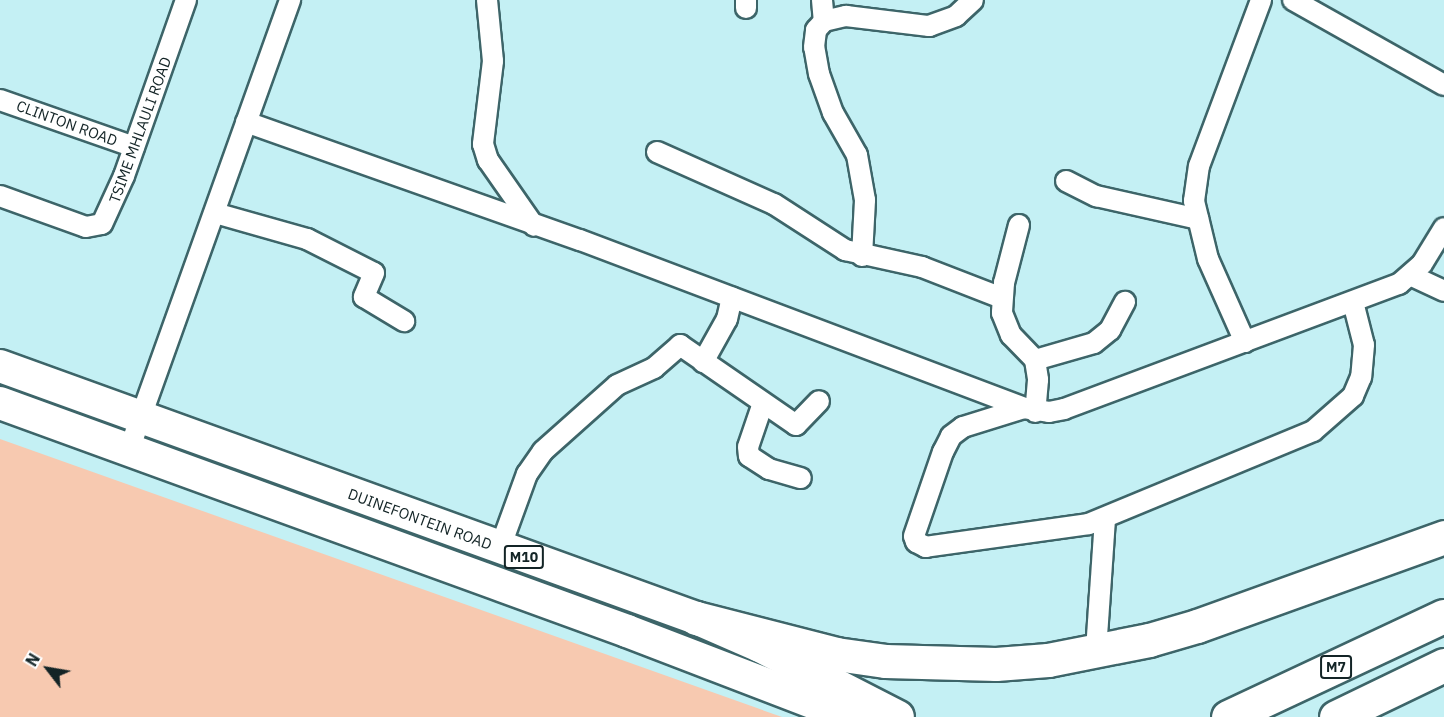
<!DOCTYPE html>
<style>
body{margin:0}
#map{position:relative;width:1444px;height:717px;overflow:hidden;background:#c4f0f4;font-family:"IBM Plex Sans",sans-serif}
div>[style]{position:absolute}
.green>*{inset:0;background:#f7c9b0}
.roads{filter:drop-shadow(2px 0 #3d6569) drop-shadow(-2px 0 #3d6569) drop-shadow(0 2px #3d6569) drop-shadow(0 -2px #3d6569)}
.street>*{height:20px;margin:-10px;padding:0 10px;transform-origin:10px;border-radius:10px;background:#fff}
.primary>*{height:32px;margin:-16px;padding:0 16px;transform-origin:16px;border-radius:16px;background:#fff}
.highway>*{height:33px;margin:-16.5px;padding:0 16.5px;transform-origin:16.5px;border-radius:16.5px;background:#fff}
span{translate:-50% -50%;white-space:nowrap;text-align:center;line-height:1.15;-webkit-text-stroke:5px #fff;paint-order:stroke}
.shield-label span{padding:2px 4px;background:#fff;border:2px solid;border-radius:4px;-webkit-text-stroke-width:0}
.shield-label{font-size:14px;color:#132426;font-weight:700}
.street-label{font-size:15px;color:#132426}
.north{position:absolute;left:18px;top:639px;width:60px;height:60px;-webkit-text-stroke:4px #fff;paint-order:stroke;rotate:301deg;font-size:16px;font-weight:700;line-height:24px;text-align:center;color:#132426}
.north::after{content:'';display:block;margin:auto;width:21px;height:27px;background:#132426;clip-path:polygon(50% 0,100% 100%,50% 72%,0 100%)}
</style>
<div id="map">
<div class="green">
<div style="clip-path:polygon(0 439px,782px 717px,0 717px)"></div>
</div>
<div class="roads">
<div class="street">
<div style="left:487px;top:0;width:61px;rotate:84.4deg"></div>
<div style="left:493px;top:61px;width:84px;rotate:96.9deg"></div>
<div style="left:483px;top:144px;width:17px;rotate:73deg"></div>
<div style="left:488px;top:160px;width:80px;rotate:55.1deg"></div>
<div style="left:822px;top:0;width:21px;rotate:85deg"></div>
<div style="left:1293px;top:0;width:173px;rotate:29.4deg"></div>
<div style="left:746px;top:8px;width:8px;rotate:-90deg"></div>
<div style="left:0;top:100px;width:142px;rotate:19.3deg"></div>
<div style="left:246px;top:122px;width:354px;rotate:19.5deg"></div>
<div style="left:580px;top:240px;width:475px;rotate:20.7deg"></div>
<div style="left:657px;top:152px;width:128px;rotate:24deg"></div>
<div style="left:774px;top:204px;width:85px;rotate:32.9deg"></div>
<div style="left:845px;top:250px;width:79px;rotate:12.4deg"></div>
<div style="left:922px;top:267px;width:86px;rotate:21.2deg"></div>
<div style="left:1066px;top:181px;width:34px;rotate:27deg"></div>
<div style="left:1096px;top:196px;width:105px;rotate:12.7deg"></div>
<div style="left:0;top:196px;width:91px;rotate:19.8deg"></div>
<div style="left:86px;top:227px;width:16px;rotate:-11deg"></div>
<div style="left:102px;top:224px;width:53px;rotate:-65.4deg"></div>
<div style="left:124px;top:176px;width:187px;rotate:-70.6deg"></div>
<div style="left:215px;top:213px;width:96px;rotate:15.8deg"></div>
<div style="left:307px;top:239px;width:75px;rotate:26.9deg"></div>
<div style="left:374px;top:273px;width:26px;rotate:113deg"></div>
<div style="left:364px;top:297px;width:47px;rotate:31deg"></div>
<div style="left:1019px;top:225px;width:60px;rotate:104.5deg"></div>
<div style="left:1004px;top:283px;width:30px;rotate:94deg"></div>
<div style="left:1002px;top:313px;width:24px;rotate:68deg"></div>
<div style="left:1011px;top:335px;width:35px;rotate:46deg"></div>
<div style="left:1035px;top:360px;width:20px;rotate:81deg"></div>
<div style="left:1038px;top:380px;width:32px;rotate:95deg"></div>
<div style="left:862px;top:256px;width:56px;rotate:-86.9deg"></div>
<div style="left:865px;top:200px;width:46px;rotate:-100.1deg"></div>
<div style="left:857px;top:155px;width:48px;rotate:-119.7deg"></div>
<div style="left:833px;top:113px;width:41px;rotate:-109.7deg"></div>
<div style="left:819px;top:74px;width:27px;rotate:-100deg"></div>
<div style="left:814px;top:47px;width:17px;rotate:-83deg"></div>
<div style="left:816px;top:30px;width:12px;rotate:-48deg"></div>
<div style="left:824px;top:21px;width:23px;rotate:-13deg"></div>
<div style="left:846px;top:16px;width:84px;rotate:6.9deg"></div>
<div style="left:929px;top:26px;width:29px;rotate:-20deg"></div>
<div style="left:956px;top:16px;width:23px;rotate:-43deg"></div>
<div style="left:1412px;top:276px;width:35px;rotate:25deg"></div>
<div style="left:1353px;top:302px;width:44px;rotate:75.7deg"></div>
<div style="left:1364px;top:345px;width:32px;rotate:95deg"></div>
<div style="left:1361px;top:377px;width:21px;rotate:113deg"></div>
<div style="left:1353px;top:396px;width:53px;rotate:138.8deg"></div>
<div style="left:1313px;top:431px;width:243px;rotate:157.5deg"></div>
<div style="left:1089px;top:524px;width:165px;rotate:172deg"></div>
<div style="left:926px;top:547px;width:11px;rotate:-153deg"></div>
<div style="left:916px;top:542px;width:6px;rotate:-108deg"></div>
<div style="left:914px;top:536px;width:89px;rotate:-71deg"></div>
<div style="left:943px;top:452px;width:18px;rotate:-63deg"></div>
<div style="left:951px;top:436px;width:15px;rotate:-37deg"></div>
<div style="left:963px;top:427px;width:64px;rotate:-17.3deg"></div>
<div style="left:1024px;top:408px;width:25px;rotate:9deg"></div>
<div style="left:1049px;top:412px;width:15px;rotate:-11deg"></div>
<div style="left:1064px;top:409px;width:358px;rotate:-20.5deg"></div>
<div style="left:1399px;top:284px;width:30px;rotate:-41deg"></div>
<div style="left:1422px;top:264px;width:42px;rotate:-58.6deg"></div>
<div style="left:1245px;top:342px;width:91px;rotate:-114deg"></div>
<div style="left:1208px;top:259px;width:60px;rotate:-103.6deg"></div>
<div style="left:1194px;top:201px;width:35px;rotate:-82deg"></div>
<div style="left:1199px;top:166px;width:177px;rotate:-69.5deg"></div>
<div style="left:1035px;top:360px;width:61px;rotate:-16.1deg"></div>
<div style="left:1094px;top:343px;width:21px;rotate:-39deg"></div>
<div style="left:1110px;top:330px;width:32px;rotate:-62deg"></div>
<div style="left:703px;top:362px;width:49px;rotate:-60.8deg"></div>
<div style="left:727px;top:319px;width:22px;rotate:-77deg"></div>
<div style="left:763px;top:403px;width:46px;rotate:108.8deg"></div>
<div style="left:748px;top:447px;width:9px;rotate:84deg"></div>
<div style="left:749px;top:456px;width:24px;rotate:33deg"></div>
<div style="left:769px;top:469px;width:33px;rotate:16deg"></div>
<div style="left:129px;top:450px;width:478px;rotate:-70.3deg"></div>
<div style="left:500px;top:548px;width:79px;rotate:-70deg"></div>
<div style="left:527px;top:474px;width:28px;rotate:-55deg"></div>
<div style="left:543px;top:451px;width:99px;rotate:-41.7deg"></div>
<div style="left:617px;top:385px;width:41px;rotate:-24.7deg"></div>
<div style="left:654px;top:368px;width:35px;rotate:-41deg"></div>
<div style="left:680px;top:345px;width:141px;rotate:34.6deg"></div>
<div style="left:796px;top:425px;width:33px;rotate:-46deg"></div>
<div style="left:1096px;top:651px;width:133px;rotate:-86.1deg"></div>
</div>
<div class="primary">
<div style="left:0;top:366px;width:740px;rotate:19.9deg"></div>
<div style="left:696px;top:618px;width:70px;rotate:23.6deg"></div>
<div style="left:760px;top:646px;width:155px;rotate:27.2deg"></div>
<div style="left:0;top:403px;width:667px;rotate:19.98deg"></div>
<div style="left:627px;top:631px;width:240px;rotate:21deg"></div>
</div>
<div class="highway">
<div style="left:696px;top:618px;width:145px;rotate:14.4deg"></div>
<div style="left:836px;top:654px;width:49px;rotate:8.1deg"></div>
<div style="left:885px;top:661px;width:111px;rotate:1.5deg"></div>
<div style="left:996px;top:664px;width:52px;rotate:-4.4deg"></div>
<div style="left:1048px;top:660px;width:103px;rotate:-11.2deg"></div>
<div style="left:1149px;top:640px;width:50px;rotate:-16.3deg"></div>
<div style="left:1197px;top:626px;width:263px;rotate:-19.8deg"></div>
<div style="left:1228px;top:717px;width:238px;rotate:-25.1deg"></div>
<div style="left:1336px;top:717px;width:120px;rotate:-25.7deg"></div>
</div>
</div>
<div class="shield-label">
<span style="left:524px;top:557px">M10</span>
<span style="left:1336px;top:667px">M7</span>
</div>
<div class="street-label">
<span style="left:67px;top:123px;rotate:20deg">CLINTON ROAD</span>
<span style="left:140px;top:130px;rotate:-70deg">TSIME MHLAULI ROAD</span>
<span style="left:420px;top:519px;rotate:20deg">DUINEFONTEIN ROAD</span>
</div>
<div class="north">N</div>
</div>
